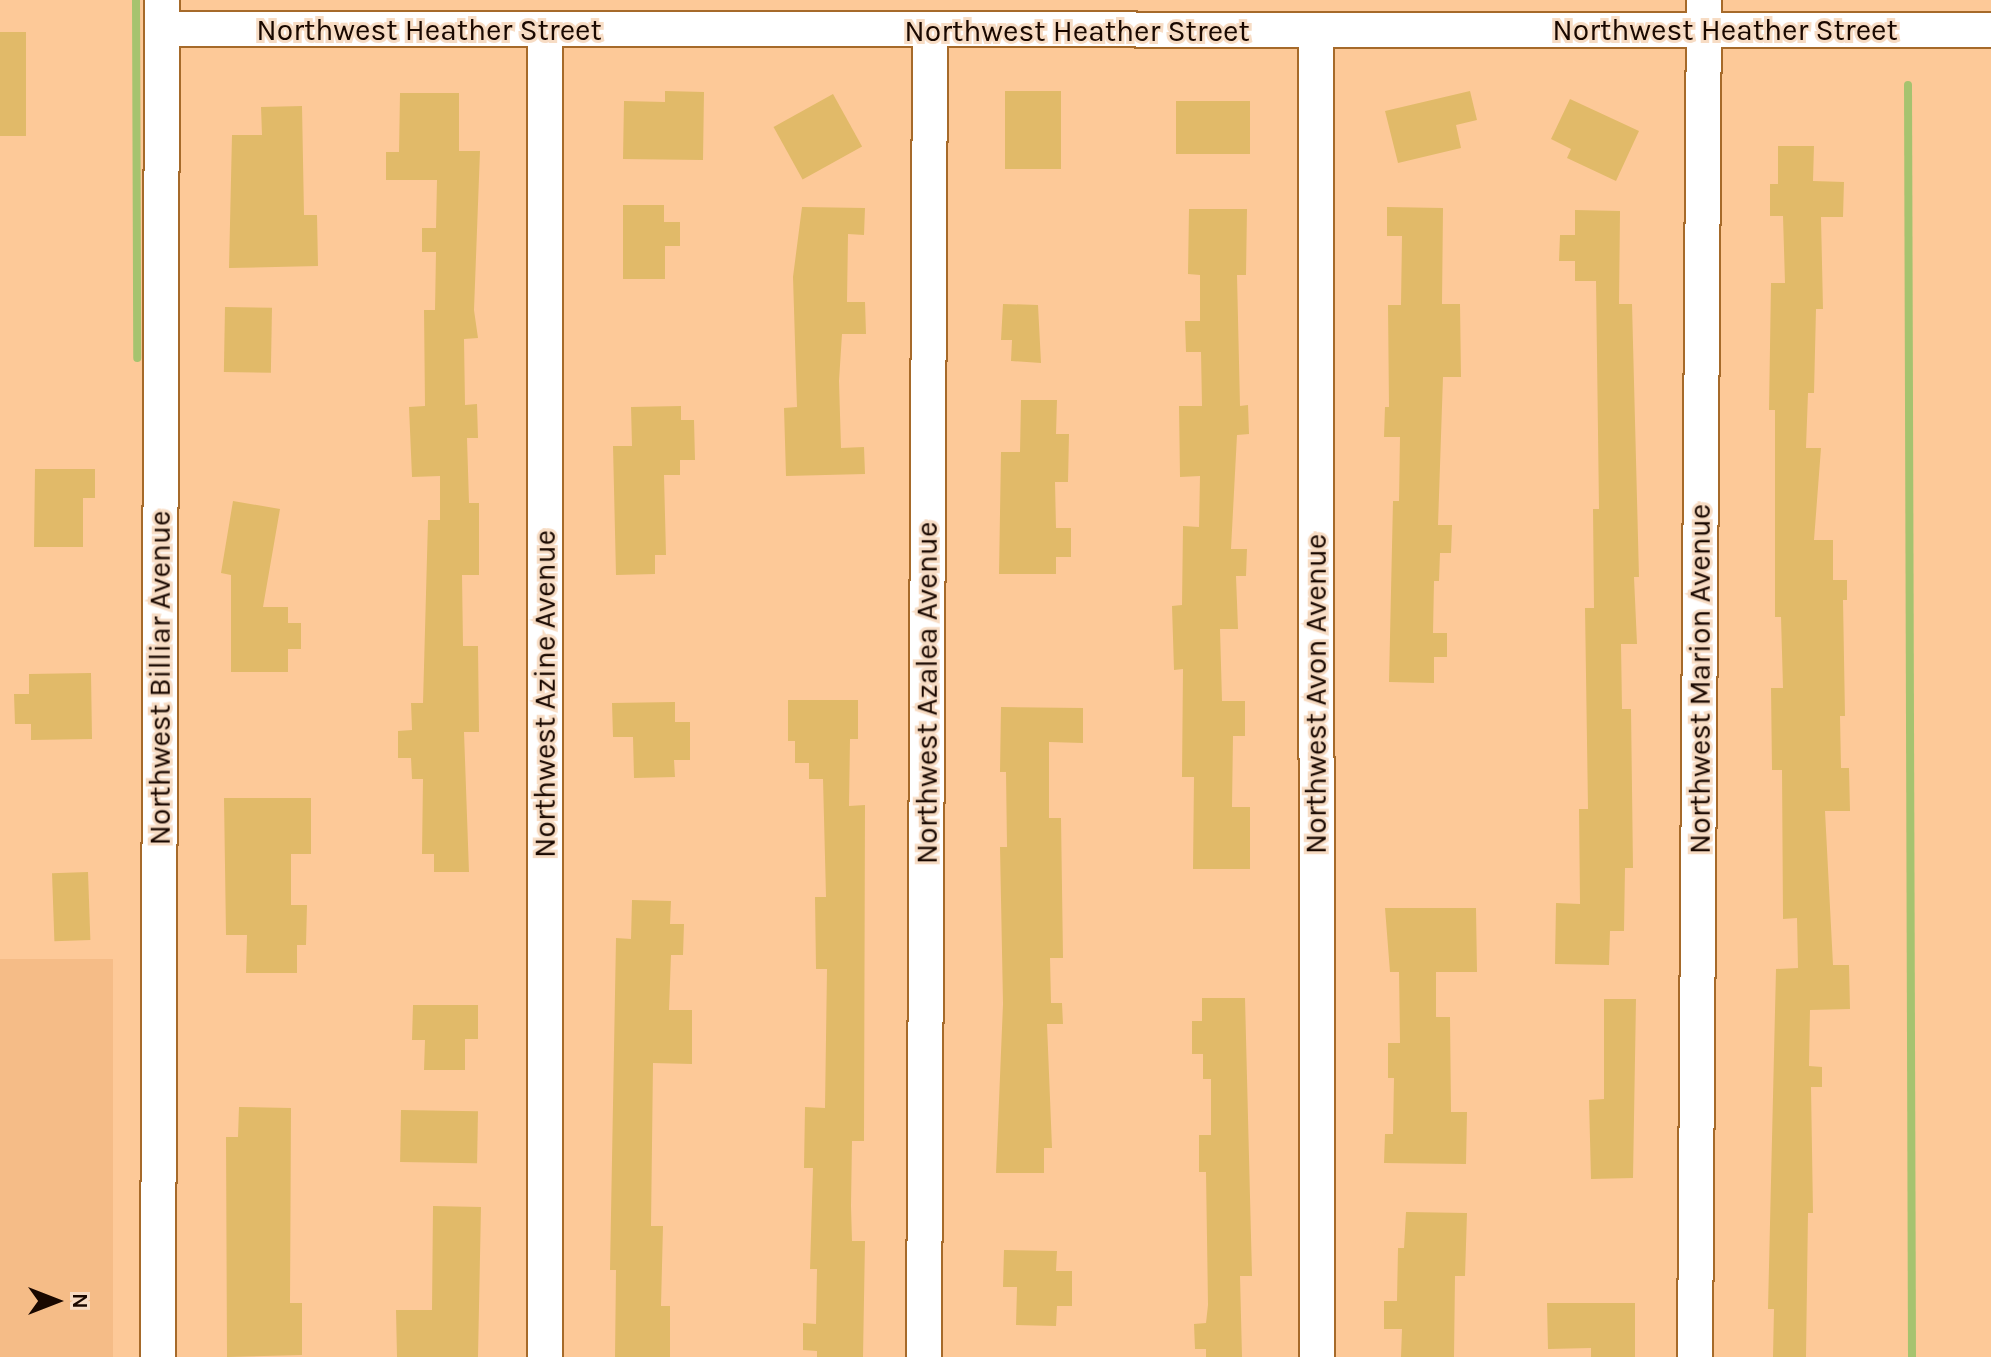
<!DOCTYPE html>
<style>
body{margin:0}
#map{position:relative;width:1991px;height:1357px;overflow:hidden;background:#fdc998;font-family:Karla,sans-serif}
div>[style]{position:absolute}
.built>*{inset:0;background:#f5bc87;transform-origin:0 0}
.stream>*{height:8px;margin:-4px;padding:0 4px;transform-origin:4px;border-radius:4px;background:#a6c36f}
.building>*{inset:0;background:#e1ba69;transform-origin:0 0}
.roads{filter:drop-shadow(2px 0 #a66a2a) drop-shadow(-2px 0 #a66a2a) drop-shadow(0 2px #a66a2a) drop-shadow(0 -2px #a66a2a)}
.minor>*{height:34px;margin:-17px;padding:0 17px;transform-origin:17px;border-radius:17px;background:#fff}
span{translate:-50% -50%;white-space:nowrap;text-align:center;line-height:1.15;-webkit-text-stroke:6px #f7dcc4;paint-order:stroke}
.street-label{font-size:30px;color:#190800}
.north{position:absolute;left:16px;top:1261px;width:80px;height:80px;-webkit-text-stroke:6px #f7dcc4;paint-order:stroke;rotate:90deg;font-size:22px;font-weight:700;line-height:32px;text-align:center;color:#190800}
.north::after{content:'';display:block;margin:auto;width:28px;height:36px;background:#190800;clip-path:polygon(50% 0,100% 100%,50% 72%,0 100%)}
</style>
<div id="map">
<div class="built">
<div style="left:0;top:959px;width:113px;height:398px"></div>
</div>
<div class="stream">
<div style="left:136px;top:0;width:358px;rotate:89.8deg"></div>
<div style="left:1908px;top:85px;width:1272px;rotate:89.82deg"></div>
</div>
<div class="building">
<div style="left:0;top:32px;width:26px;height:104px"></div>
<div style="clip-path:polygon(665px 91px,704px 92px,703px 160px,623px 159px,624px 101px,665px 102px)"></div>
<div style="left:1005px;top:91px;width:56px;height:78px"></div>
<div style="clip-path:polygon(1470px 91px,1477px 120px,1456px 125px,1461px 148px,1398px 163px,1385px 111px)"></div>
<div style="clip-path:polygon(400px 93px,459px 93px,459px 151px,480px 151px,474px 310px,478px 338px,464px 339px,465px 405px,477px 404px,478px 438px,467px 438px,469px 503px,479px 503px,479px 575px,462px 575px,463px 646px,478px 646px,479px 732px,464px 732px,469px 872px,434px 872px,434px 854px,422px 854px,423px 779px,412px 779px,411px 758px,398px 758px,398px 731px,412px 730px,411px 703px,423px 703px,428px 520px,440px 520px,440px 476px,412px 477px,409px 407px,425px 406px,424px 310px,435px 310px,436px 252px,422px 252px,422px 228px,436px 228px,437px 180px,386px 180px,386px 152px,399px 152px)"></div>
<div style="left:833px;top:94px;width:60px;height:68px;rotate:61deg"></div>
<div style="clip-path:polygon(1570px 99px,1639px 131px,1616px 181px,1567px 158px,1571px 149px,1551px 139px)"></div>
<div style="left:1250px;top:101px;width:53px;height:74px;rotate:90deg"></div>
<div style="clip-path:polygon(302px 106px,304px 215px,317px 215px,318px 266px,229px 268px,232px 135px,262px 135px,261px 107px)"></div>
<div style="clip-path:polygon(1778px 146px,1814px 146px,1813px 181px,1844px 182px,1843px 217px,1821px 217px,1823px 309px,1816px 309px,1814px 393px,1808px 393px,1806px 448px,1821px 448px,1814px 540px,1833px 540px,1833px 580px,1847px 580px,1847px 600px,1843px 600px,1845px 716px,1840px 716px,1841px 768px,1849px 768px,1850px 811px,1825px 811px,1833px 965px,1849px 965px,1850px 1009px,1810px 1010px,1809px 1066px,1822px 1067px,1822px 1087px,1811px 1087px,1813px 1213px,1808px 1213px,1806px 1357px,1773px 1357px,1774px 1309px,1768px 1309px,1776px 969px,1798px 968px,1797px 918px,1783px 919px,1782px 770px,1772px 770px,1771px 688px,1783px 688px,1781px 617px,1775px 617px,1775px 410px,1769px 410px,1771px 283px,1785px 283px,1783px 216px,1770px 216px,1770px 184px,1778px 184px)"></div>
<div style="clip-path:polygon(623px 205px,664px 205px,664px 222px,680px 222px,680px 246px,665px 246px,665px 279px,623px 279px)"></div>
<div style="clip-path:polygon(802px 207px,865px 208px,864px 235px,848px 234px,847px 302px,865px 302px,866px 334px,842px 334px,839px 381px,841px 448px,864px 447px,865px 474px,786px 476px,784px 408px,797px 407px,793px 277px)"></div>
<div style="clip-path:polygon(1387px 207px,1443px 208px,1442px 304px,1460px 304px,1461px 377px,1443px 377px,1438px 525px,1452px 525px,1451px 553px,1440px 553px,1439px 581px,1434px 581px,1433px 633px,1447px 633px,1447px 657px,1434px 657px,1434px 683px,1389px 682px,1393px 501px,1399px 501px,1400px 437px,1384px 437px,1385px 407px,1389px 407px,1388px 305px,1401px 305px,1402px 236px,1387px 236px)"></div>
<div style="clip-path:polygon(1189px 209px,1247px 209px,1246px 275px,1237px 275px,1240px 406px,1248px 405px,1249px 434px,1237px 435px,1231px 549px,1247px 549px,1246px 576px,1236px 576px,1238px 629px,1220px 629px,1222px 701px,1245px 701px,1245px 736px,1233px 736px,1232px 807px,1250px 807px,1250px 869px,1193px 869px,1194px 777px,1182px 777px,1183px 669px,1174px 670px,1172px 606px,1182px 605px,1183px 526px,1199px 527px,1200px 476px,1180px 477px,1179px 406px,1202px 406px,1201px 352px,1186px 352px,1185px 321px,1200px 321px,1200px 275px,1188px 274px)"></div>
<div style="clip-path:polygon(1575px 210px,1620px 211px,1619px 304px,1632px 304px,1639px 577px,1634px 577px,1637px 644px,1621px 644px,1622px 709px,1631px 709px,1633px 868px,1625px 868px,1624px 931px,1610px 931px,1609px 965px,1555px 964px,1556px 903px,1580px 904px,1579px 809px,1588px 809px,1585px 608px,1594px 608px,1593px 509px,1599px 509px,1596px 281px,1575px 281px,1575px 261px,1559px 261px,1560px 235px,1575px 235px)"></div>
<div style="clip-path:polygon(1003px 304px,1038px 305px,1041px 363px,1011px 361px,1012px 340px,1001px 340px)"></div>
<div style="left:225px;top:307px;width:47px;height:65px;rotate:1deg"></div>
<div style="clip-path:polygon(1021px 400px,1057px 400px,1056px 434px,1069px 434px,1068px 482px,1055px 482px,1056px 528px,1071px 528px,1071px 557px,1056px 557px,1056px 574px,999px 574px,1001px 452px,1020px 452px)"></div>
<div style="clip-path:polygon(681px 406px,681px 420px,694px 420px,695px 460px,680px 460px,680px 475px,664px 475px,666px 555px,655px 555px,655px 574px,616px 575px,613px 446px,632px 446px,631px 407px)"></div>
<div style="clip-path:polygon(35px 469px,95px 469px,95px 498px,83px 498px,83px 547px,34px 547px)"></div>
<div style="clip-path:polygon(233px 501px,280px 509px,263px 607px,288px 607px,288px 623px,301px 623px,301px 649px,288px 649px,288px 672px,231px 672px,231px 575px,221px 573px)"></div>
<div style="clip-path:polygon(91px 673px,92px 739px,31px 740px,31px 724px,15px 724px,14px 694px,29px 694px,29px 674px)"></div>
<div style="clip-path:polygon(788px 700px,858px 700px,858px 739px,850px 739px,849px 806px,865px 805px,864px 1141px,852px 1141px,851px 1206px,852px 1241px,865px 1241px,863px 1357px,817px 1357px,817px 1351px,803px 1350px,803px 1323px,816px 1324px,817px 1269px,810px 1269px,813px 1168px,804px 1168px,805px 1107px,825px 1108px,827px 969px,816px 969px,815px 897px,826px 897px,823px 779px,809px 779px,809px 763px,795px 763px,795px 741px,788px 741px)"></div>
<div style="clip-path:polygon(675px 702px,675px 722px,690px 722px,690px 760px,674px 760px,675px 777px,634px 778px,633px 737px,613px 737px,612px 703px)"></div>
<div style="clip-path:polygon(1001px 707px,1083px 708px,1083px 743px,1049px 742px,1049px 818px,1061px 818px,1063px 958px,1050px 958px,1051px 1003px,1062px 1003px,1063px 1024px,1047px 1024px,1052px 1148px,1044px 1148px,1044px 1173px,996px 1173px,1003px 1004px,1000px 847px,1007px 847px,1006px 772px,1000px 772px)"></div>
<div style="clip-path:polygon(224px 798px,311px 798px,311px 854px,291px 854px,291px 905px,307px 905px,306px 945px,297px 945px,297px 973px,246px 973px,247px 935px,226px 935px)"></div>
<div style="left:88px;top:872px;width:68px;height:36px;rotate:88deg"></div>
<div style="clip-path:polygon(632px 900px,671px 901px,670px 924px,684px 924px,683px 955px,671px 955px,669px 1010px,692px 1010px,692px 1064px,653px 1063px,651px 1226px,663px 1226px,661px 1306px,670px 1306px,670px 1357px,615px 1357px,616px 1270px,610px 1270px,616px 938px,631px 939px)"></div>
<div style="clip-path:polygon(1385px 908px,1476px 908px,1477px 972px,1436px 972px,1436px 1017px,1450px 1017px,1451px 1112px,1467px 1112px,1466px 1164px,1384px 1163px,1385px 1134px,1393px 1134px,1394px 1078px,1388px 1078px,1388px 1043px,1400px 1043px,1399px 972px,1390px 972px)"></div>
<div style="clip-path:polygon(1202px 998px,1245px 998px,1252px 1276px,1240px 1276px,1242px 1357px,1206px 1357px,1206px 1349px,1195px 1349px,1194px 1324px,1206px 1323px,1208px 1305px,1206px 1172px,1199px 1172px,1199px 1135px,1211px 1135px,1211px 1079px,1203px 1079px,1203px 1054px,1192px 1054px,1192px 1021px,1202px 1021px)"></div>
<div style="clip-path:polygon(1604px 999px,1636px 999px,1633px 1178px,1591px 1179px,1589px 1100px,1604px 1099px)"></div>
<div style="clip-path:polygon(413px 1005px,478px 1005px,478px 1039px,465px 1039px,465px 1070px,424px 1070px,425px 1040px,412px 1040px)"></div>
<div style="clip-path:polygon(239px 1107px,291px 1108px,290px 1303px,302px 1303px,302px 1355px,227px 1357px,226px 1137px,238px 1137px)"></div>
<div style="left:401px;top:1110px;width:77px;height:52px;rotate:1deg"></div>
<div style="clip-path:polygon(433px 1206px,481px 1207px,478px 1357px,397px 1357px,396px 1310px,432px 1310px)"></div>
<div style="clip-path:polygon(1406px 1212px,1467px 1213px,1465px 1276px,1455px 1276px,1454px 1357px,1401px 1357px,1402px 1329px,1384px 1329px,1384px 1301px,1397px 1301px,1398px 1248px,1404px 1248px)"></div>
<div style="clip-path:polygon(1004px 1250px,1057px 1251px,1056px 1271px,1072px 1271px,1072px 1306px,1057px 1306px,1056px 1326px,1016px 1325px,1017px 1287px,1003px 1287px)"></div>
<div style="clip-path:polygon(1547px 1303px,1635px 1303px,1635px 1357px,1591px 1357px,1591px 1348px,1548px 1349px)"></div>
</div>
<div class="roads">
<div class="minor">
<div style="left:162px;top:29px;width:1829px;rotate:0.03deg"></div>
<div style="left:545px;top:31px;width:1326px;rotate:90deg"></div>
<div style="left:1316px;top:31px;width:1326px;rotate:89.96deg"></div>
<div style="left:158px;top:1357px;width:1357px;rotate:-89.83deg"></div>
<div style="left:924px;top:1357px;width:1327px;rotate:-89.74deg"></div>
<div style="left:1695px;top:1357px;width:1357px;rotate:-89.62deg"></div>
</div>
</div>
<div class="street-label">
<span style="left:429px;top:30px">Northwest Heather Street</span>
<span style="left:1725px;top:30px">Northwest Heather Street</span>
<span style="left:1077px;top:31px">Northwest Heather Street</span>
<span style="left:160px;top:678px;rotate:-90deg">Northwest Billiar Avenue</span>
<span style="left:1700px;top:679px;rotate:-90deg">Northwest Marion Avenue</span>
<span style="left:927px;top:693px;rotate:-90deg">Northwest Azalea Avenue</span>
<span style="left:545px;top:694px;rotate:-90deg">Northwest Azine Avenue</span>
<span style="left:1316px;top:694px;rotate:-90deg">Northwest Avon Avenue</span>
</div>
<div class="north">N</div>
</div>
